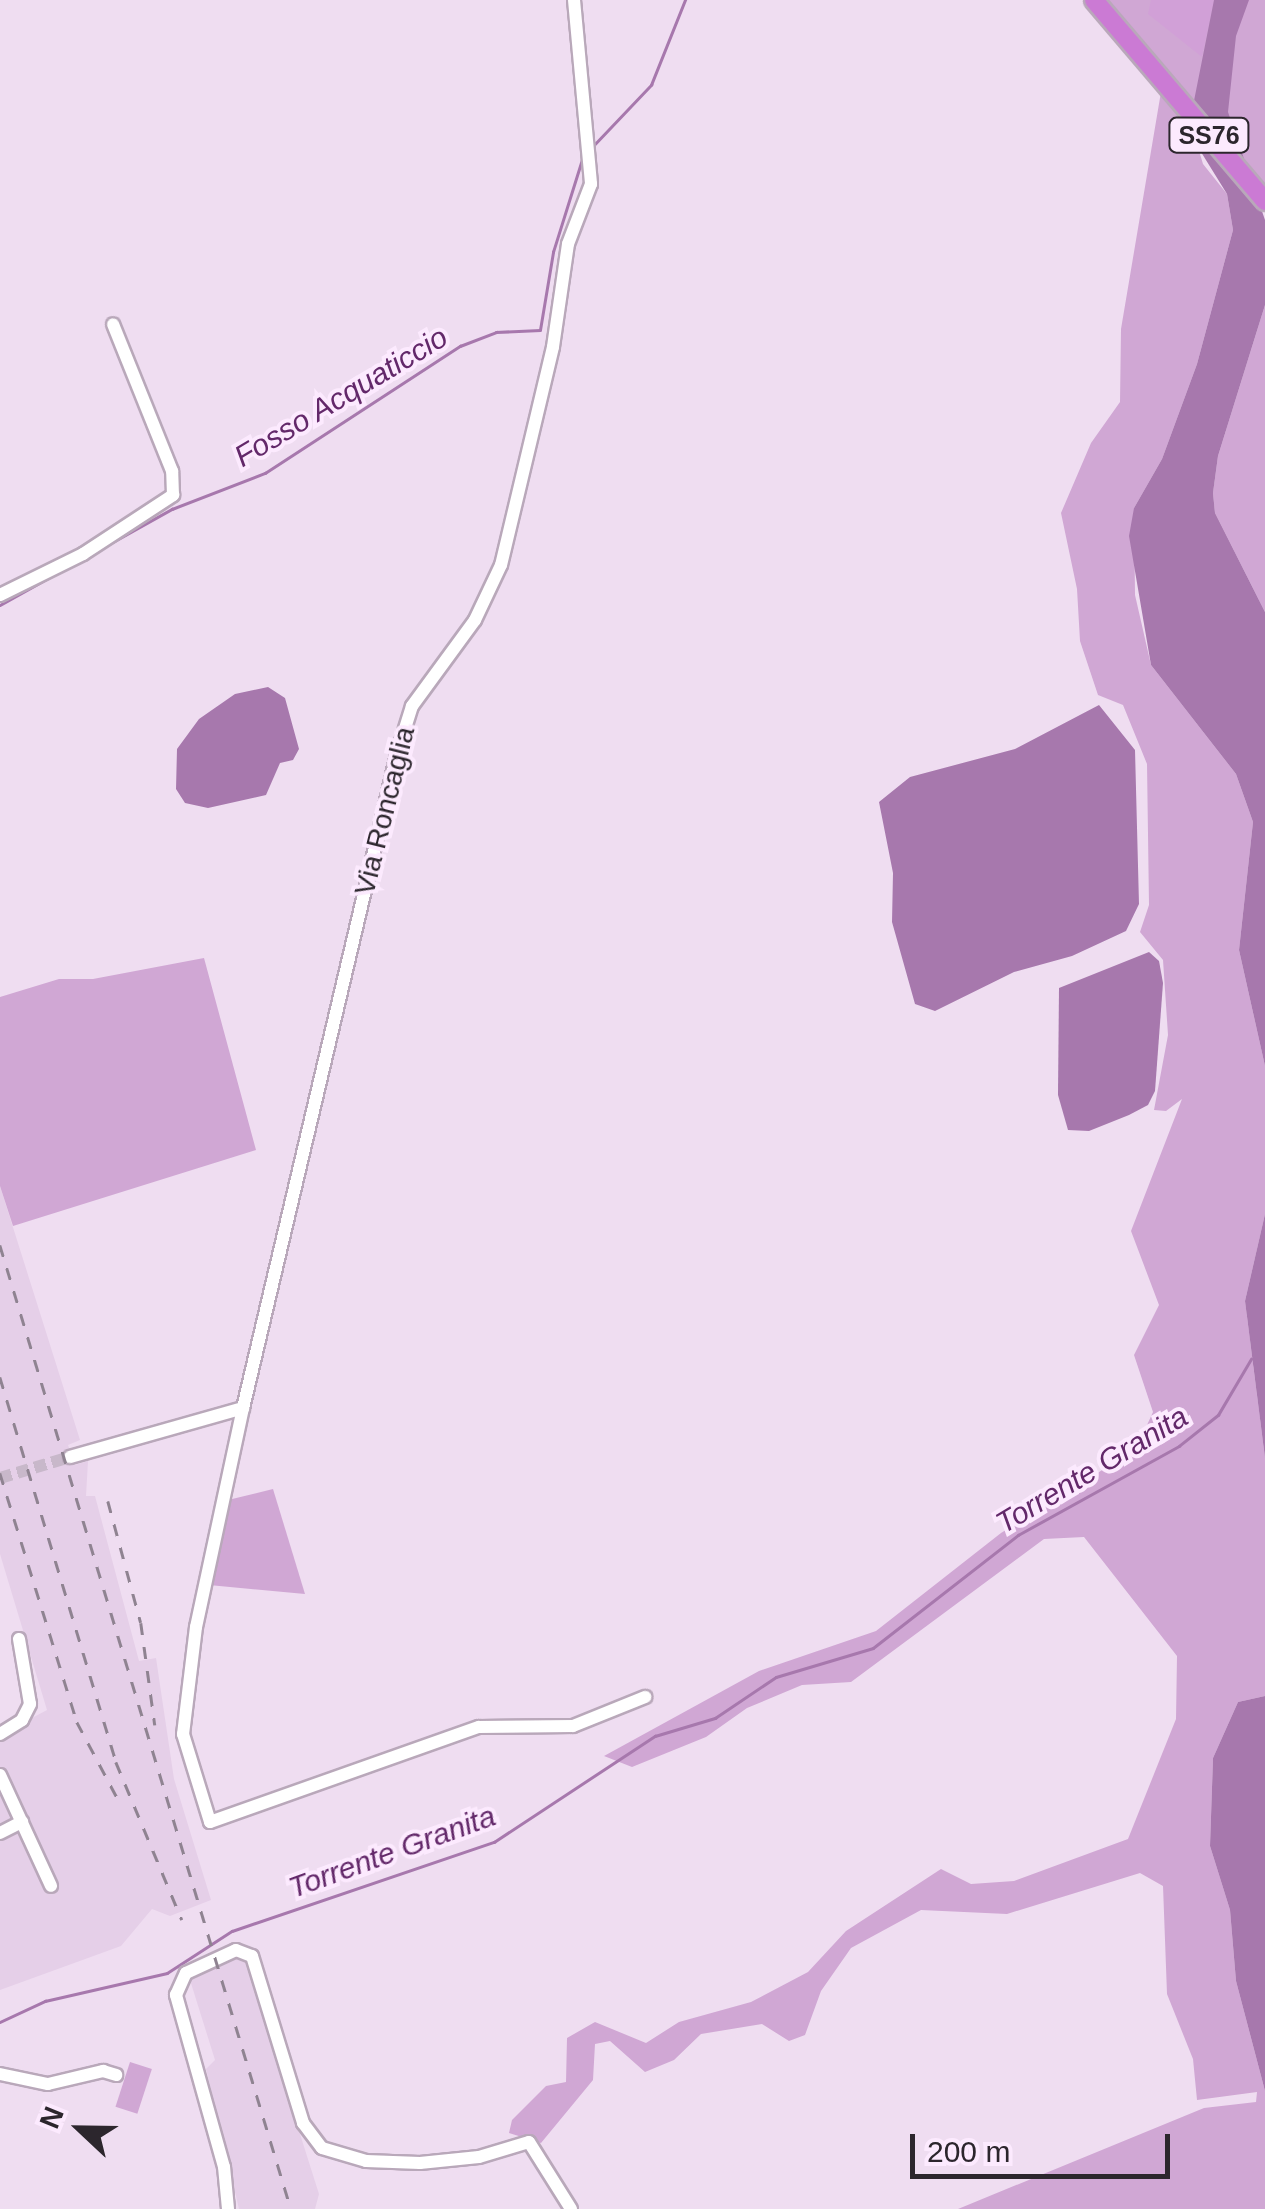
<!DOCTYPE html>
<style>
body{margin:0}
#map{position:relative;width:1265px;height:2209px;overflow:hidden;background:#efddf1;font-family:Arial,sans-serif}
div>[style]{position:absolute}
.built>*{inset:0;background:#e5cfe8}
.green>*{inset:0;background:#d0a7d4;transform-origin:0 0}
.forest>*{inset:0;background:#d1a0d7}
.water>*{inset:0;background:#a778ad}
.stream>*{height:2.5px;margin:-1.25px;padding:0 1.25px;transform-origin:1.25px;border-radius:1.25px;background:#a778ad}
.minor-tunnel>*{height:12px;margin-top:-6px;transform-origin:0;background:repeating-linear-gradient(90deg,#c8b8ca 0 12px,transparent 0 18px)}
.roads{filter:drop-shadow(2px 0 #b9a8ba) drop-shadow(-2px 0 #b9a8ba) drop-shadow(0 2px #b9a8ba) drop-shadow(0 -2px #b9a8ba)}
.minor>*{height:12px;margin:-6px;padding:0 6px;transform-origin:6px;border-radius:6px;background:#fff}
.highway>*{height:18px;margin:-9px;padding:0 9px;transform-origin:9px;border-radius:9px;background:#cb7ad4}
.rail>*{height:2.5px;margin-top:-1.25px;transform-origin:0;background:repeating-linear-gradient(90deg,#8f8391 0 12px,transparent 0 24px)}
span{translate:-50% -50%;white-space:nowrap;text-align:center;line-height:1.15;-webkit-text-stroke:8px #fceafe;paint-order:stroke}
.shield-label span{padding:2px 8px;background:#fceafe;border:2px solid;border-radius:8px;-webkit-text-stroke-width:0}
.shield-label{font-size:25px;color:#2c262d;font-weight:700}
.street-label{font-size:28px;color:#2c262d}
.water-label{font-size:30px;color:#63286a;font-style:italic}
.north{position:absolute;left:30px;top:2079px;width:100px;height:100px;-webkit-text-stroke:8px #fceafe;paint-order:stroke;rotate:292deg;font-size:28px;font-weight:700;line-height:40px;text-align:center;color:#2c262d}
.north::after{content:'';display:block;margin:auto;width:35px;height:45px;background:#2c262d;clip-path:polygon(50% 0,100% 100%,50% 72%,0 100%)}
.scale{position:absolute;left:910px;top:2134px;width:260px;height:45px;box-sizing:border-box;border:5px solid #2c262d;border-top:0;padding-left:12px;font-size:30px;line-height:35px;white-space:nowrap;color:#2c262d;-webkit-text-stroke:8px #fceafe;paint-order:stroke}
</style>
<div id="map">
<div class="built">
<div style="clip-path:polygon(0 1186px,80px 1440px,68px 1445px,75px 1465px,88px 1461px,86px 1496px,95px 1496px,139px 1661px,156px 1658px,174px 1779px,211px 1900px,170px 1916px,152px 1909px,121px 1946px,0 1990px,0 1735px,47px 1710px,0 1554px)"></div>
<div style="clip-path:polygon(236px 1955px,244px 1957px,319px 2194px,315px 2209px,239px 2209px,206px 2069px,215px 2060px,190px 1980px)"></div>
</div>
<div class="green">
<div style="clip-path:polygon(1105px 0,1265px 0,1265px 186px,1157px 61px)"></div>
<div style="clip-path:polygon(1162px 86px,1190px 121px,1203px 164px,1227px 194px,1233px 230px,1197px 364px,1162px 459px,1134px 508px,1135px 595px,1151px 665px,1236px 774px,1253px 822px,1239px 950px,1265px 1066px,1265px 1214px,1245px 1301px,1265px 1458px,1265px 1696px,1238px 1702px,1213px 1758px,1210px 1846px,1230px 1910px,1236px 1981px,1265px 2091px,1265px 2209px,958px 2209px,1204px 2108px,1256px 2102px,1257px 2092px,1197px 2100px,1193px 2059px,1167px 1994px,1163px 1886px,1140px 1873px,1007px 1914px,921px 1910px,851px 1948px,821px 1991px,805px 2035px,789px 2041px,762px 2024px,701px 2034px,674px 2060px,645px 2072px,610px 2041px,595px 2044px,593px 2080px,541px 2143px,509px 2133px,512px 2120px,546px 2086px,566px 2082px,567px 2038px,595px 2022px,646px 2043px,679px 2022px,751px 2002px,808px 1972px,846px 1931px,941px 1869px,971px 1884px,1014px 1881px,1128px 1839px,1176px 1719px,1177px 1656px,1084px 1537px,1044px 1539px,851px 1682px,802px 1685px,747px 1708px,706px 1737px,632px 1767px,604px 1756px,759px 1671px,876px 1631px,1001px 1533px,1136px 1449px,1153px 1412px,1134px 1355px,1159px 1305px,1131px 1231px,1182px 1099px,1166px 1111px,1154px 1110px,1168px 1035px,1163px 960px,1140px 932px,1149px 905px,1147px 764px,1123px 705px,1098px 695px,1080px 641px,1077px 589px,1061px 513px,1091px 443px,1120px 402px,1121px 329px)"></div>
<div style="clip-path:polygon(1265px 305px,1265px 612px,1215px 513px,1213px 493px,1218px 456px)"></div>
<div style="clip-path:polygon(204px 958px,256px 1150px,13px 1226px,0 1186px,0 997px,59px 979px,93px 979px)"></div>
<div style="clip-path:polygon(273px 1489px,305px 1594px,209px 1585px,228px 1500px)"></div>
<div style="left:130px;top:2062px;width:23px;height:47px;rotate:18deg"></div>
</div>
<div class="forest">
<div style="clip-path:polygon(1151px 0,1214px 0,1202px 57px,1148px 14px)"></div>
</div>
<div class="water">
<div style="clip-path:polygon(1214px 0,1249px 0,1236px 36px,1228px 112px,1265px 220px,1265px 305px,1218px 456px,1213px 493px,1215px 513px,1265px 612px,1265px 1066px,1239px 950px,1253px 822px,1236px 774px,1151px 665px,1129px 536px,1134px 508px,1162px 459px,1197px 364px,1233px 230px,1227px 194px,1188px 131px)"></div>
<div style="clip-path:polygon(268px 687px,285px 698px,299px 749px,293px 760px,280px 763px,266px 795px,208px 808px,185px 803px,176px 789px,177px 749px,199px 719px,235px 694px)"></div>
<div style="clip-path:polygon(1099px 705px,1135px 750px,1139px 904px,1126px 931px,1072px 956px,1014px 972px,935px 1011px,915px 1004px,892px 922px,893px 873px,879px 802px,910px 777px,1015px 749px)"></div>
<div style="clip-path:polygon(1149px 952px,1159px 961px,1163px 983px,1155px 1091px,1148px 1105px,1129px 1115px,1089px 1131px,1068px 1130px,1058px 1095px,1059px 988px)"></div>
<div style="clip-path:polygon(1265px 1214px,1265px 1458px,1245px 1301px)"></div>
<div style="clip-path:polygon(1265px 1696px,1265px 2091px,1236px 1981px,1230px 1910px,1210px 1846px,1213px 1758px,1238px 1702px)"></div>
</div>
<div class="stream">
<div style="left:592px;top:147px;width:86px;rotate:-46.4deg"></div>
<div style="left:651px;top:85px;width:92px;rotate:-68.2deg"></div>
<div style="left:0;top:605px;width:197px;rotate:-29.2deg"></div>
<div style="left:172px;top:509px;width:100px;rotate:-21.2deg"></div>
<div style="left:265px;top:473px;width:233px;rotate:-33.1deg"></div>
<div style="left:460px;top:346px;width:39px;rotate:-21deg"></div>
<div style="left:496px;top:332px;width:44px;rotate:-2.6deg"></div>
<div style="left:540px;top:330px;width:79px;rotate:-80.5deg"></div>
<div style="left:553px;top:252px;width:101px;rotate:-72.6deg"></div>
<div style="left:0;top:2022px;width:50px;rotate:-25deg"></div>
<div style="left:45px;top:2001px;width:125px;rotate:-12.9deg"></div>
<div style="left:167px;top:1973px;width:77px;rotate:-32.9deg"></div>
<div style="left:232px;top:1931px;width:277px;rotate:-18.8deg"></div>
<div style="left:494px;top:1842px;width:193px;rotate:-33.4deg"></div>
<div style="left:655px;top:1736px;width:63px;rotate:-16.7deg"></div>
<div style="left:715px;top:1718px;width:73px;rotate:-33.9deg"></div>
<div style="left:776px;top:1677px;width:101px;rotate:-16.6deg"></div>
<div style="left:873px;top:1648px;width:184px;rotate:-37.9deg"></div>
<div style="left:1018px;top:1535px;width:184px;rotate:-28.9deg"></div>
<div style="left:1179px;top:1446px;width:50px;rotate:-38.5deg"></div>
<div style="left:1218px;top:1415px;width:65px;rotate:-59.5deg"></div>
</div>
<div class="minor-tunnel">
<div style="left:0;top:1478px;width:73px;rotate:-16.7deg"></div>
</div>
<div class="roads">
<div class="minor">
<div style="left:574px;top:0;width:185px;rotate:84.7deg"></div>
<div style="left:591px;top:184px;width:64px;rotate:111deg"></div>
<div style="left:568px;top:244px;width:104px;rotate:98.3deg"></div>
<div style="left:553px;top:347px;width:224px;rotate:103.4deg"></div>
<div style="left:501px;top:565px;width:61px;rotate:115.3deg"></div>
<div style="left:475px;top:620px;width:107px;rotate:126.2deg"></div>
<div style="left:412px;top:706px;width:50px;rotate:107.4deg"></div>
<div style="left:397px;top:754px;width:672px;rotate:103.25deg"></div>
<div style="left:243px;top:1408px;width:224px;rotate:102.1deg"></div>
<div style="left:196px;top:1627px;width:108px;rotate:96.9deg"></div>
<div style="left:183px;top:1734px;width:92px;rotate:72.9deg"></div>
<div style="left:210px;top:1822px;width:285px;rotate:-19.5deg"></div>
<div style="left:479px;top:1727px;width:94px;rotate:-0.6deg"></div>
<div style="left:573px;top:1726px;width:78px;rotate:-21.9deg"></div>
<div style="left:0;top:595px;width:93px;rotate:-26.3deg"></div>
<div style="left:83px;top:554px;width:108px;rotate:-33.2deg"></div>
<div style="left:173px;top:495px;width:24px;rotate:-92deg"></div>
<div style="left:172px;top:471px;width:158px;rotate:-111.9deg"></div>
<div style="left:70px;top:1457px;width:180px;rotate:-15.8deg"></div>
<div style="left:0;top:1734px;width:26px;rotate:-32deg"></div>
<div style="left:22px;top:1720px;width:18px;rotate:-63deg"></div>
<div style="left:30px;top:1704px;width:66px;rotate:-99.6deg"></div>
<div style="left:0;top:1775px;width:122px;rotate:65.3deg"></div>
<div style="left:0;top:1833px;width:25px;rotate:-27deg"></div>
<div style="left:0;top:2074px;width:49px;rotate:11.8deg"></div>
<div style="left:48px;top:2084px;width:57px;rotate:-13.3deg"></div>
<div style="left:103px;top:2071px;width:14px;rotate:17deg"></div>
<div style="left:228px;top:2209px;width:42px;rotate:-95.4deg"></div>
<div style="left:224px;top:2167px;width:179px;rotate:-105.6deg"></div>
<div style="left:176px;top:1995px;width:24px;rotate:-66deg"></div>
<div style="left:186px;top:1973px;width:55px;rotate:-24.7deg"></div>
<div style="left:236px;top:1950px;width:17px;rotate:21deg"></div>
<div style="left:252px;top:1956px;width:175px;rotate:73deg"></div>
<div style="left:303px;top:2123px;width:31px;rotate:53deg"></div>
<div style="left:322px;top:2148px;width:46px;rotate:16.5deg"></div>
<div style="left:366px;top:2161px;width:54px;rotate:2.1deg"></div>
<div style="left:420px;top:2163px;width:59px;rotate:-5.8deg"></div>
<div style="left:479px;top:2157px;width:52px;rotate:-16.7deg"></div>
<div style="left:529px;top:2142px;width:79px;rotate:57.9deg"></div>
</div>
<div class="highway">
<div style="left:1094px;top:0;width:264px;rotate:49.6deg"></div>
</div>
</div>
<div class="rail">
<div style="left:0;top:1245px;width:1007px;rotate:73.2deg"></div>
<div style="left:0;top:1377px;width:402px;rotate:73.2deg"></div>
<div style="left:116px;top:1762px;width:171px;rotate:67.3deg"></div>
<div style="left:0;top:1473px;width:261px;rotate:72.8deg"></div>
<div style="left:77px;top:1722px;width:87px;rotate:62deg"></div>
<div style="left:108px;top:1501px;width:126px;rotate:74.9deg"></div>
<div style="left:141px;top:1623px;width:103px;rotate:82.2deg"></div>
</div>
<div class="shield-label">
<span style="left:1209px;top:135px">SS76</span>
</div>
<div class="street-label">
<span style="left:385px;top:811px;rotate:-76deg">Via Roncaglia</span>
</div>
<div class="water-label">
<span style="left:341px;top:397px;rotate:-31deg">Fosso Acquaticcio</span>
<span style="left:1092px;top:1470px;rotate:-31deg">Torrente Granita</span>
<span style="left:392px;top:1852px;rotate:-20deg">Torrente Granita</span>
</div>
<div class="north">N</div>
<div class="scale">200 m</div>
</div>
